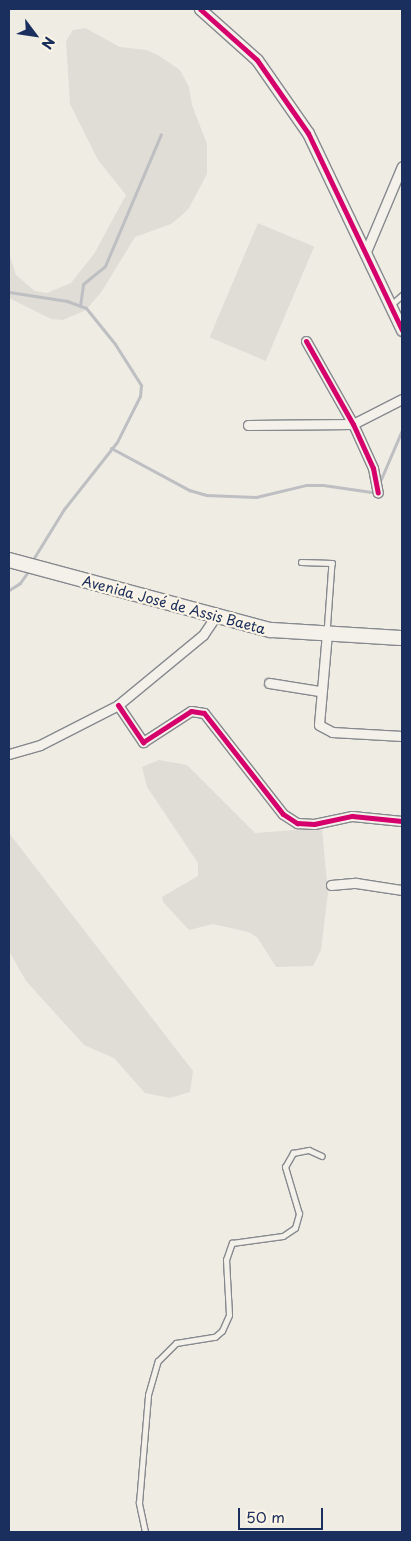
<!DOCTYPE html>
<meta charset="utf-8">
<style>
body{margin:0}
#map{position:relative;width:411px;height:1541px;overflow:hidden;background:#efece4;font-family:"Playpen Sans",sans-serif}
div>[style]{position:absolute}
.green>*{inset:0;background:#e0ddd7;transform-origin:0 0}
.stream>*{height:3px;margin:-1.5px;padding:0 1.5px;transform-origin:1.5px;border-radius:1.5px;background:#bebfc2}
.roads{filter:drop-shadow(1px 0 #86898e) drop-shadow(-1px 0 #86898e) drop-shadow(0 1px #86898e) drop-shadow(0 -1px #86898e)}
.service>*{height:4.5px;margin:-2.25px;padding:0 2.25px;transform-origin:2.25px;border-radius:2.25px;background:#f4f1eb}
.minor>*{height:9px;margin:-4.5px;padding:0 4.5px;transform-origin:4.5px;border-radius:4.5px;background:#f4f1eb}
.tertiary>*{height:11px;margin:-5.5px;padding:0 5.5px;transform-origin:5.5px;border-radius:5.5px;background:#f4f1eb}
.primary>*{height:14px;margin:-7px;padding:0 7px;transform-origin:7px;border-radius:7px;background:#f4f1eb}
.cycleway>*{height:5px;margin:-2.5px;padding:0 2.5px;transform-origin:2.5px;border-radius:2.5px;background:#d6006c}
span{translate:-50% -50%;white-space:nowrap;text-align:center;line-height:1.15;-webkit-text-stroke:4.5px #fcf5e5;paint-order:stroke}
.street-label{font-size:14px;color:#1b2f5e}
.frame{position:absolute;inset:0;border:10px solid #1b2f5e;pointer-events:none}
.north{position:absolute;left:10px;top:10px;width:50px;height:50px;-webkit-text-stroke:4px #fcf5e5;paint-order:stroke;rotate:121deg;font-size:14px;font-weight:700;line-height:20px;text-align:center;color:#1b2f5e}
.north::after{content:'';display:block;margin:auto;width:18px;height:22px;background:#1b2f5e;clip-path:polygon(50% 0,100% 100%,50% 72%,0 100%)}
.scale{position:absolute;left:238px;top:1508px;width:85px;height:22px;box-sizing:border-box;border:2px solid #1b2f5e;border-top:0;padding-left:6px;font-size:15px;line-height:18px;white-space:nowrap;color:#1b2f5e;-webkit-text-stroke:4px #fcf5e5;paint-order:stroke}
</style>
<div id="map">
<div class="green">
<div style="clip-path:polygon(85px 28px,120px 47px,146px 50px,158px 55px,180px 70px,189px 87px,192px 105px,207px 144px,207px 174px,189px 208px,181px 216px,171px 224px,135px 237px,102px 291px,86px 310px,63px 320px,51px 319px,9px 298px,9px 253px,16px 275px,35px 291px,47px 293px,71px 283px,94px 254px,126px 195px,98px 160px,70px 104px,66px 41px,73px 30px)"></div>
<div style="left:258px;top:223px;width:61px;height:124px;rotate:23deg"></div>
<div style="clip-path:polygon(159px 760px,187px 765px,255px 833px,322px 828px,328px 893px,321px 950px,313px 966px,276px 967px,257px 937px,248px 932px,213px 924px,189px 930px,163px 902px,162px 897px,198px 876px,198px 863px,147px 787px,142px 767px)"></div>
<div style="clip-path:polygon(9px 833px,193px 1071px,190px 1092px,170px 1098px,145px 1093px,114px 1058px,84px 1045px,26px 981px,9px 951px)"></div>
</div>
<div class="stream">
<div style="left:9px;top:292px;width:59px;rotate:8.8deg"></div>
<div style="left:67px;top:301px;width:20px;rotate:20deg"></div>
<div style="left:86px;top:308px;width:46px;rotate:51.1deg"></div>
<div style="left:115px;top:344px;width:49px;rotate:57.6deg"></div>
<div style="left:141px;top:385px;width:11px;rotate:95deg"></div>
<div style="left:140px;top:396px;width:51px;rotate:116.6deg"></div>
<div style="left:117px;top:442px;width:85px;rotate:128.3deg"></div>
<div style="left:64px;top:509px;width:61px;rotate:121.6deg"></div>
<div style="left:80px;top:306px;width:22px;rotate:-82deg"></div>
<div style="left:83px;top:284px;width:28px;rotate:-39deg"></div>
<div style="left:105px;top:266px;width:143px;rotate:-67deg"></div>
<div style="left:111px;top:448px;width:89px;rotate:28.3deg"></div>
<div style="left:189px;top:490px;width:18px;rotate:16deg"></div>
<div style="left:206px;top:495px;width:50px;rotate:2.3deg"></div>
<div style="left:256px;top:497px;width:51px;rotate:-13.5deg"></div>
<div style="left:306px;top:485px;width:17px"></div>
<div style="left:323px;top:485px;width:49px;rotate:8.3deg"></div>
<div style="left:381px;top:479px;width:53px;rotate:-66.8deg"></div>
<div style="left:9px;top:590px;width:13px;rotate:-32deg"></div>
<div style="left:20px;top:583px;width:16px;rotate:-55deg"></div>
</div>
<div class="roads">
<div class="service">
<div style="left:391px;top:305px;width:15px;rotate:-42deg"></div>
<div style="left:301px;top:562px;width:31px;rotate:2deg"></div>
<div style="left:332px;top:563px;width:69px;rotate:94.1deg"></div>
<div style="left:145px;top:1532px;width:30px;rotate:-102deg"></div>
<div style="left:139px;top:1503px;width:108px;rotate:-85.2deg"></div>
<div style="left:148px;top:1395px;width:35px;rotate:-74deg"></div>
<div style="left:158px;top:1361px;width:25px;rotate:-45deg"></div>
<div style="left:176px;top:1343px;width:39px;rotate:-9deg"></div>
<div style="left:215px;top:1337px;width:9px;rotate:-41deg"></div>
<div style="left:222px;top:1331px;width:17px;rotate:-66deg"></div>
<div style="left:229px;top:1315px;width:55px;rotate:-93.1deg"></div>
<div style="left:226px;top:1260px;width:18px;rotate:-71deg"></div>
<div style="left:232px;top:1243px;width:51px;rotate:-7.8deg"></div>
<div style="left:283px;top:1236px;width:14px;rotate:-34deg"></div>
<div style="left:295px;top:1228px;width:15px;rotate:-74deg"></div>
<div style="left:299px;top:1214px;width:49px;rotate:-106.6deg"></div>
<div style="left:285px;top:1167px;width:16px;rotate:-60deg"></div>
<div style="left:293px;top:1153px;width:16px;rotate:-11deg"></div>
<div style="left:309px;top:1150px;width:14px;rotate:25deg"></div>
</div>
<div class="minor">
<div style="left:365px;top:254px;width:95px;rotate:-67.2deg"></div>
<div style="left:306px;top:341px;width:95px;rotate:60.5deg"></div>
<div style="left:353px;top:424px;width:48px;rotate:65.6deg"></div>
<div style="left:373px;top:468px;width:25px;rotate:79deg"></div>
<div style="left:248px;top:425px;width:105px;rotate:-0.5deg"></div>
<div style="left:353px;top:424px;width:55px;rotate:-27deg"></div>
<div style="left:327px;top:633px;width:92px;rotate:95deg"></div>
<div style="left:319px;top:725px;width:15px;rotate:28deg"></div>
<div style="left:332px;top:732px;width:70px;rotate:3.3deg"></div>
<div style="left:269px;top:683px;width:51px;rotate:9.1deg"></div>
<div style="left:118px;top:705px;width:45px;rotate:56deg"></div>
<div style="left:143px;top:742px;width:57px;rotate:-32.9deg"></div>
<div style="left:191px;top:711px;width:13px;rotate:9deg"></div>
<div style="left:204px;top:713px;width:128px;rotate:52deg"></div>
<div style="left:283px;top:814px;width:17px;rotate:33deg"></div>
<div style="left:297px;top:823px;width:17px;rotate:3deg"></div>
<div style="left:314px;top:824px;width:39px;rotate:-12deg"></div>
<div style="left:352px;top:816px;width:50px;rotate:5.7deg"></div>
<div style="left:9px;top:754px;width:32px;rotate:-16deg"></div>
<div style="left:40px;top:745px;width:88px;rotate:-27.1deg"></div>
<div style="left:118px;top:705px;width:110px;rotate:-39.5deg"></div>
<div style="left:203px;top:635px;width:22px;rotate:-56deg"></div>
<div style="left:331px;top:885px;width:25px;rotate:-5deg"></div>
<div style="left:356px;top:883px;width:47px;rotate:8.7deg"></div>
</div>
<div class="tertiary">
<div style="left:200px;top:9px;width:76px;rotate:41.8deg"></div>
<div style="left:257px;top:60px;width:89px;rotate:55.1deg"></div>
<div style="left:308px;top:133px;width:218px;rotate:64.5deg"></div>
</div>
<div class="primary">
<div style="left:9px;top:560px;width:271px;rotate:15deg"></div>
<div style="left:271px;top:630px;width:131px;rotate:3.5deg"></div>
</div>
</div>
<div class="cycleway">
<div style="left:200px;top:9px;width:76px;rotate:41.8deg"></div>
<div style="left:257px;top:60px;width:89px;rotate:55.1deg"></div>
<div style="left:308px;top:133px;width:218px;rotate:64.5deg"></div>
<div style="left:306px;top:341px;width:95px;rotate:60.5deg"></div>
<div style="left:353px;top:424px;width:48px;rotate:65.6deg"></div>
<div style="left:373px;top:468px;width:25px;rotate:79deg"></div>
<div style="left:118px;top:705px;width:45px;rotate:56deg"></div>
<div style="left:143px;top:742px;width:57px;rotate:-32.9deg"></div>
<div style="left:191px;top:711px;width:13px;rotate:9deg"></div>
<div style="left:204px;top:713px;width:128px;rotate:52deg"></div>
<div style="left:283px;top:814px;width:17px;rotate:33deg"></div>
<div style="left:297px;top:823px;width:17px;rotate:3deg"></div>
<div style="left:314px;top:824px;width:39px;rotate:-12deg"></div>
<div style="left:352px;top:816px;width:50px;rotate:5.7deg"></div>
</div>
<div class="street-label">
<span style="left:174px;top:605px;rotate:15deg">Avenida José de Assis Baeta</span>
</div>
<div class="frame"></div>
<div class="north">N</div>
<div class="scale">50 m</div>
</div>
